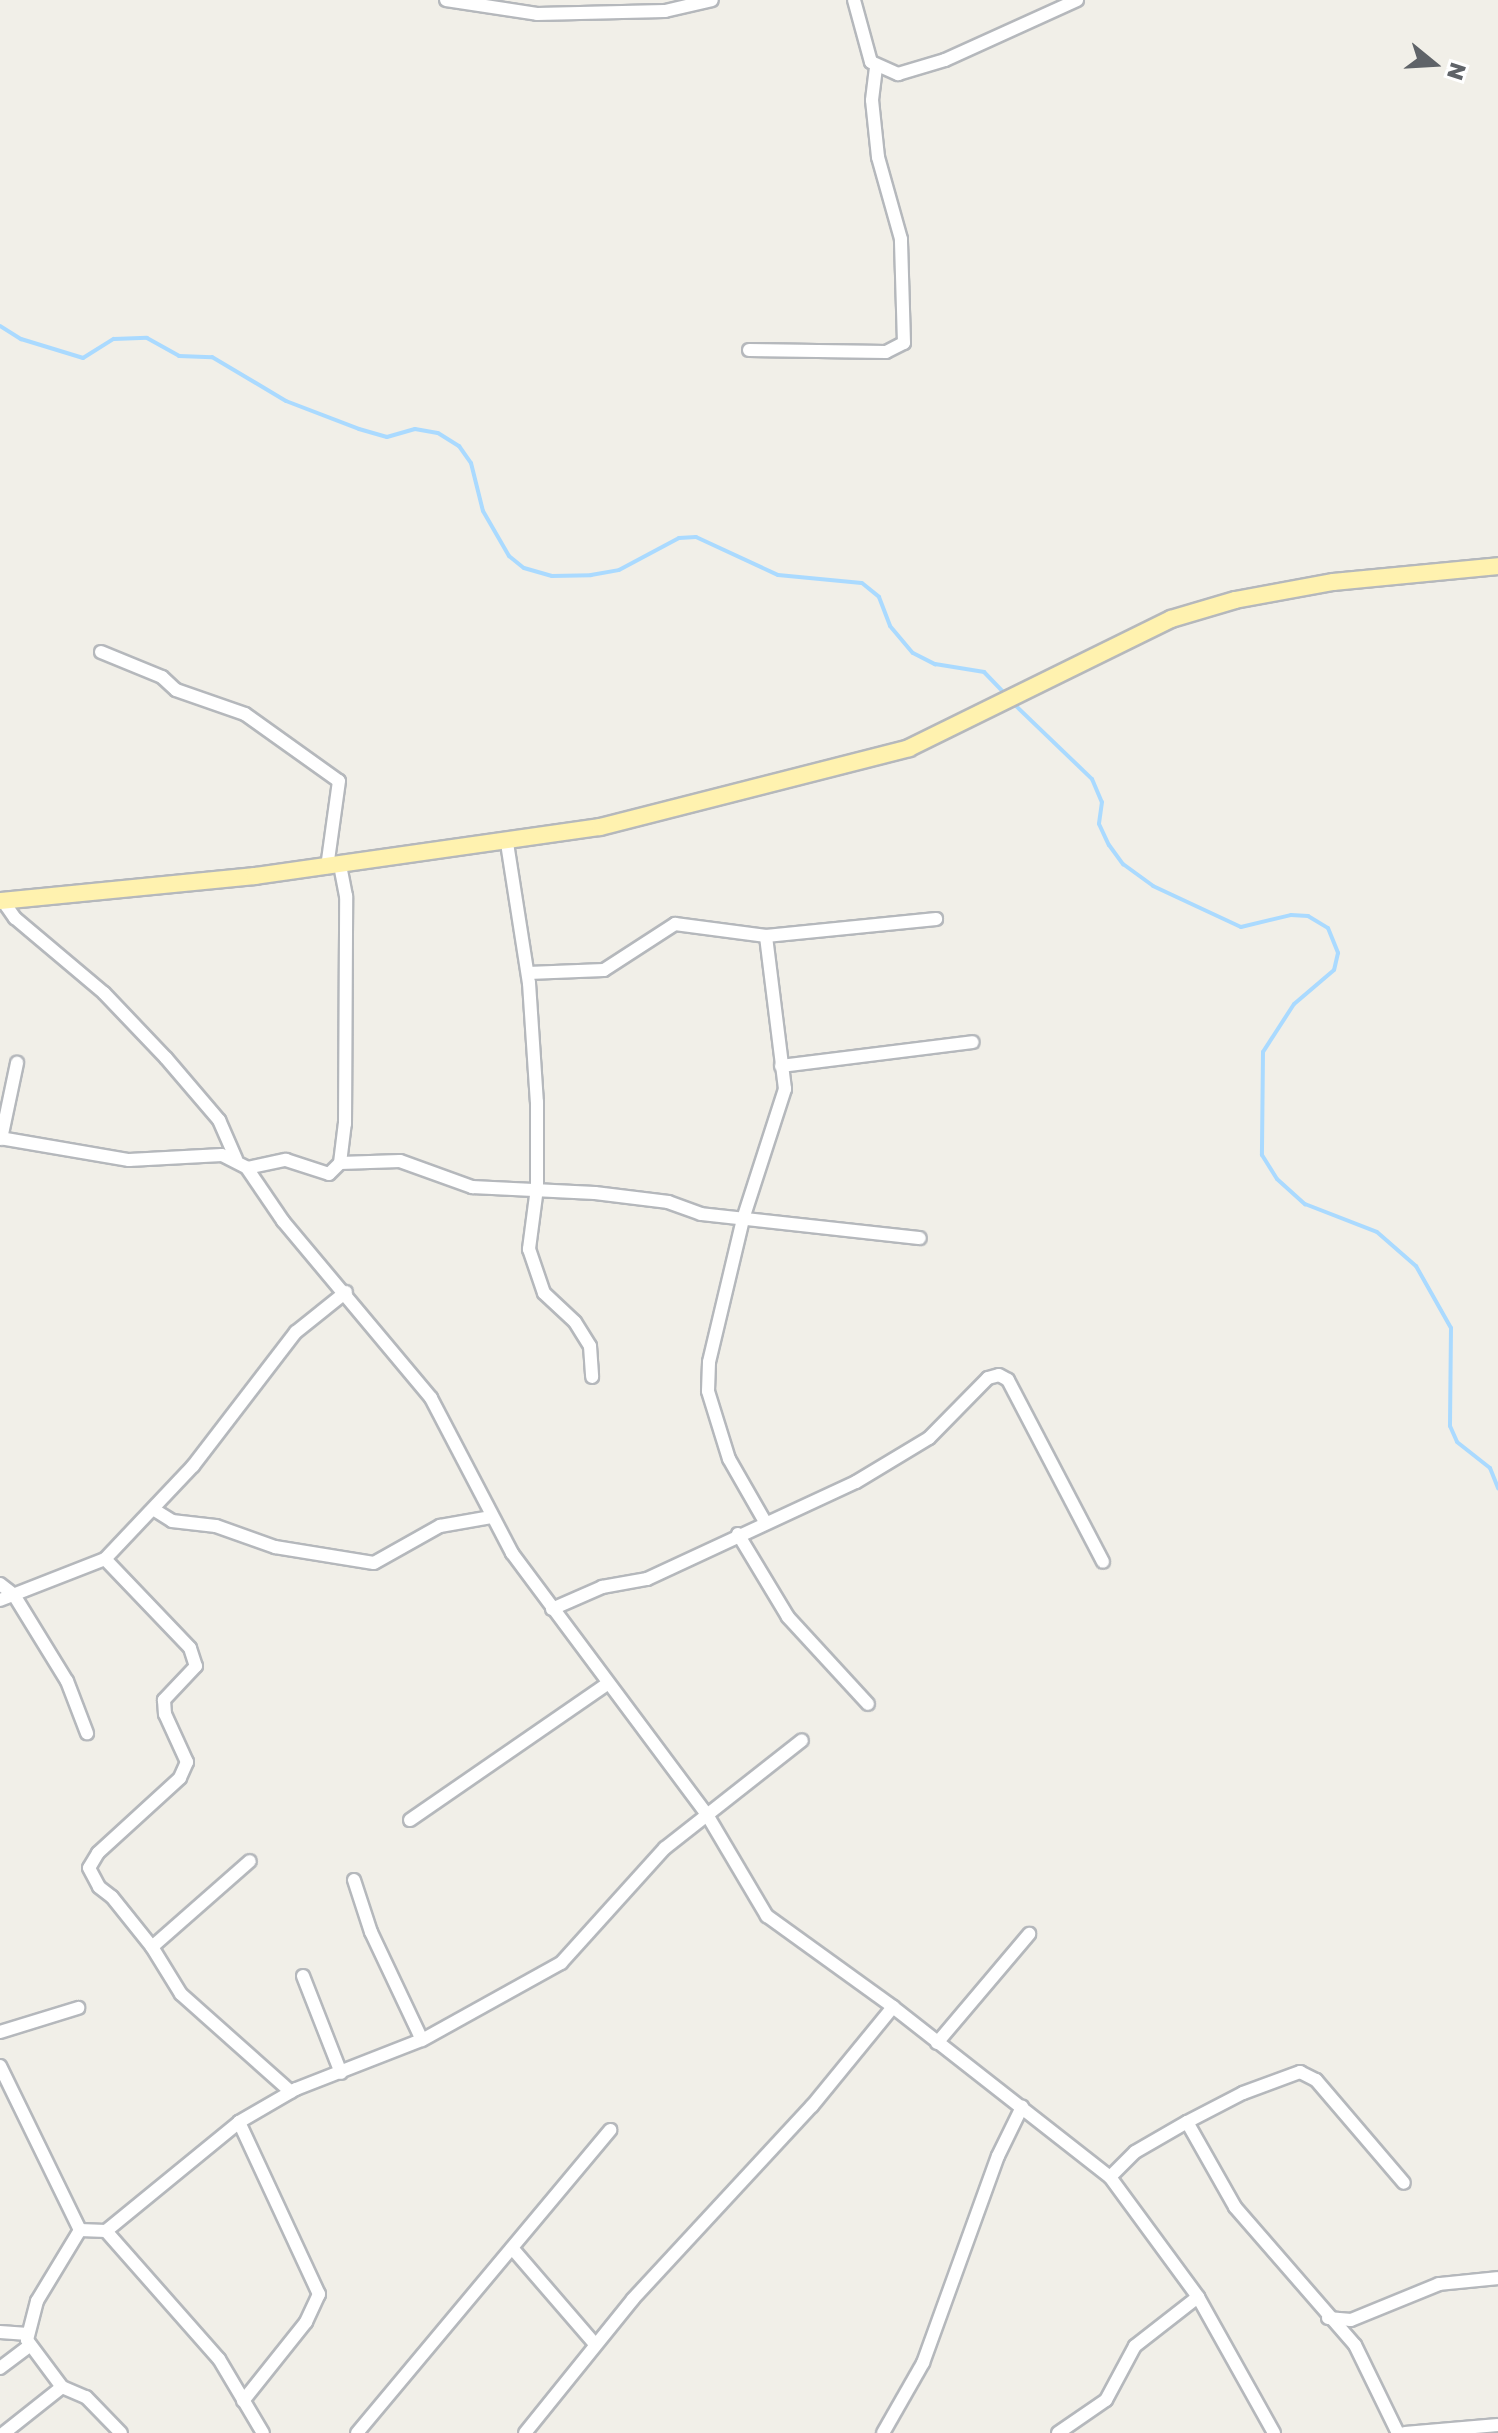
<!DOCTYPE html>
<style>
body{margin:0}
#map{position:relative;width:1498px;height:2433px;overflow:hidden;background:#f1efe8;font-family:"Golos Text",sans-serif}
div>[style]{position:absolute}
.stream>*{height:4px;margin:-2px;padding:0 2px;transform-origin:2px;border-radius:2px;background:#aadaff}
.roads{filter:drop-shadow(2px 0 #b5b8bc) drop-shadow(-2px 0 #b5b8bc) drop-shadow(0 2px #b5b8bc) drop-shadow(0 -2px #b5b8bc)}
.minor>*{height:12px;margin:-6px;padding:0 6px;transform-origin:6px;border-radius:6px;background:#fff}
.major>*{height:16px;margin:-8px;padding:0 8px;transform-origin:8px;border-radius:8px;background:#fff2af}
span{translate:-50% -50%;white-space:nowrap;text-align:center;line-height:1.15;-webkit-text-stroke:7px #fff;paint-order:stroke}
.north{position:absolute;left:1394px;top:24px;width:80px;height:80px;-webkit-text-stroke:6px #fff;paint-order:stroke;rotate:108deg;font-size:22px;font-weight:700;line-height:32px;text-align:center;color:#5f6368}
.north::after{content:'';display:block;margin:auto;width:28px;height:36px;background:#5f6368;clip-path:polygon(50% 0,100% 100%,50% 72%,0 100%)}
</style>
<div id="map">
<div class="stream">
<div style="left:0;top:326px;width:25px;rotate:32deg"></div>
<div style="left:21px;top:339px;width:65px;rotate:17deg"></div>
<div style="left:83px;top:358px;width:36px;rotate:-32deg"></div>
<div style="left:114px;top:339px;width:33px;rotate:-2deg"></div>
<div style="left:147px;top:338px;width:37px;rotate:29deg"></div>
<div style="left:179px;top:356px;width:33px;rotate:2deg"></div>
<div style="left:212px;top:357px;width:86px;rotate:30.7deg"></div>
<div style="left:286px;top:401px;width:78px;rotate:21deg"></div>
<div style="left:359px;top:429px;width:29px;rotate:16deg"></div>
<div style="left:387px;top:437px;width:29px;rotate:-16deg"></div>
<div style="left:415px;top:429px;width:23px;rotate:10deg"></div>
<div style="left:438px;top:433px;width:25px;rotate:32deg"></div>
<div style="left:459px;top:446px;width:21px;rotate:55deg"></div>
<div style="left:471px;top:463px;width:49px;rotate:76deg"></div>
<div style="left:483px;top:511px;width:52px;rotate:60deg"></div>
<div style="left:509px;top:556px;width:19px;rotate:39deg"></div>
<div style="left:524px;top:568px;width:29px;rotate:16deg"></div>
<div style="left:552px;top:576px;width:39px;rotate:-1deg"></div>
<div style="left:591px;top:575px;width:28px;rotate:-10deg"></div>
<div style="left:619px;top:570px;width:68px;rotate:-28.1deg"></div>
<div style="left:679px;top:538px;width:17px;rotate:-3deg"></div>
<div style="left:696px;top:537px;width:90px;rotate:24.9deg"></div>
<div style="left:778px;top:575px;width:84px;rotate:5.4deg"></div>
<div style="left:862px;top:583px;width:22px;rotate:39deg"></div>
<div style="left:879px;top:597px;width:31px;rotate:69deg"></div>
<div style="left:890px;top:626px;width:35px;rotate:50deg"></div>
<div style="left:913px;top:653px;width:25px;rotate:27deg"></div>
<div style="left:935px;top:664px;width:50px;rotate:9.3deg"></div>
<div style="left:984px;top:672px;width:30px;rotate:46deg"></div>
<div style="left:1014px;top:704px;width:108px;rotate:43.9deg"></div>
<div style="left:1092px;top:779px;width:25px;rotate:67deg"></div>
<div style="left:1102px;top:802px;width:22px;rotate:98deg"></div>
<div style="left:1099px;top:824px;width:23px;rotate:65deg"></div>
<div style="left:1109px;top:845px;width:24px;rotate:54deg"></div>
<div style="left:1123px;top:864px;width:37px;rotate:36deg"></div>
<div style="left:1153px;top:886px;width:97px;rotate:25deg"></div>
<div style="left:1241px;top:927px;width:51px;rotate:-13.5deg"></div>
<div style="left:1291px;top:915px;width:17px;rotate:3deg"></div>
<div style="left:1308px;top:916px;width:23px;rotate:31deg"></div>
<div style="left:1328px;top:928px;width:27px;rotate:68deg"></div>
<div style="left:1338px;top:953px;width:17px;rotate:103deg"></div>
<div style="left:1334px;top:970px;width:52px;rotate:139.6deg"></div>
<div style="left:1294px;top:1004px;width:57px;rotate:122.9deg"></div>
<div style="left:1263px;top:1052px;width:103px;rotate:90.6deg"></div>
<div style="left:1262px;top:1155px;width:28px;rotate:58deg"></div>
<div style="left:1277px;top:1179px;width:38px;rotate:42deg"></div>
<div style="left:1305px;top:1204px;width:77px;rotate:21.3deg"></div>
<div style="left:1377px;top:1232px;width:52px;rotate:41.1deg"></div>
<div style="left:1416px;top:1266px;width:71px;rotate:60.6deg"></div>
<div style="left:1451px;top:1328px;width:98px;rotate:90.6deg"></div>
<div style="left:1450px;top:1426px;width:17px;rotate:66deg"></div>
<div style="left:1457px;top:1442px;width:42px;rotate:38.2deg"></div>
<div style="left:1490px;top:1468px;width:22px;rotate:68deg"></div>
</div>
<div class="roads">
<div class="minor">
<div style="left:446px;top:0;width:92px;rotate:8.7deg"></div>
<div style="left:537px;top:14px;width:128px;rotate:-1.3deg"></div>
<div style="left:665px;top:11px;width:48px;rotate:-13.2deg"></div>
<div style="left:854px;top:0;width:64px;rotate:74.7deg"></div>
<div style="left:871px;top:62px;width:30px;rotate:24deg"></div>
<div style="left:898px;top:74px;width:49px;rotate:-16.6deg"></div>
<div style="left:945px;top:60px;width:145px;rotate:-24.4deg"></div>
<div style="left:749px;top:350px;width:137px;rotate:0.8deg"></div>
<div style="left:886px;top:352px;width:20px;rotate:-27deg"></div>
<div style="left:904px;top:343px;width:104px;rotate:-91.7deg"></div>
<div style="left:901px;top:239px;width:85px;rotate:-105.7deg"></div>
<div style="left:878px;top:157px;width:57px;rotate:-96deg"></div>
<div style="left:872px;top:100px;width:32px;rotate:-83deg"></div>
<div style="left:101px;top:652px;width:66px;rotate:22.3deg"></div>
<div style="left:162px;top:677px;width:19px;rotate:43deg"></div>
<div style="left:176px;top:690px;width:73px;rotate:19.2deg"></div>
<div style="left:245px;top:714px;width:115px;rotate:35.5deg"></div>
<div style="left:339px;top:781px;width:87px;rotate:97.9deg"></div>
<div style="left:507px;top:843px;width:142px;rotate:81.1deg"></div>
<div style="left:529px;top:983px;width:119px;rotate:86.2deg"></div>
<div style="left:537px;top:1102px;width:86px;rotate:90deg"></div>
<div style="left:537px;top:1188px;width:62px;rotate:97.5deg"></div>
<div style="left:529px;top:1249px;width:46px;rotate:71.2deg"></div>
<div style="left:544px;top:1293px;width:42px;rotate:43.1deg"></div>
<div style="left:575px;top:1322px;width:28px;rotate:58deg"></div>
<div style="left:590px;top:1346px;width:31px;rotate:86deg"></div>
<div style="left:3px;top:901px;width:21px;rotate:55deg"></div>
<div style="left:15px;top:918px;width:116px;rotate:40.1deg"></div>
<div style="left:104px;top:993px;width:90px;rotate:46.4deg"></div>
<div style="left:166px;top:1058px;width:82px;rotate:49.5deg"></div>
<div style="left:219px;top:1120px;width:43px;rotate:66.4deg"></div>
<div style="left:528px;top:973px;width:76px;rotate:-2.3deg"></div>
<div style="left:604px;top:970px;width:85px;rotate:-32.9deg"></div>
<div style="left:675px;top:924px;width:92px;rotate:7.5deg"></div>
<div style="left:766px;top:936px;width:171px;rotate:-5.7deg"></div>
<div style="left:781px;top:1066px;width:193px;rotate:-7.1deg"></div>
<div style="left:0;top:1138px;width:131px;rotate:9.7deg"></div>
<div style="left:129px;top:1160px;width:93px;rotate:-3.1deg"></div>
<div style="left:222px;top:1155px;width:28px;rotate:27deg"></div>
<div style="left:247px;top:1168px;width:64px;rotate:55.8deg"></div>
<div style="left:283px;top:1221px;width:231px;rotate:50.1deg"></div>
<div style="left:431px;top:1398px;width:175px;rotate:62.4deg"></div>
<div style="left:512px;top:1553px;width:324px;rotate:53.3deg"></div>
<div style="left:706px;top:1813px;width:120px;rotate:59.4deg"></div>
<div style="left:767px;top:1916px;width:155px;rotate:35.8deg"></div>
<div style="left:893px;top:2007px;width:276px;rotate:38.1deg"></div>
<div style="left:1110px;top:2177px;width:149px;rotate:53.7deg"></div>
<div style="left:1198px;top:2297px;width:156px;rotate:60.8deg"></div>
<div style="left:1px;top:1139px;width:78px;rotate:-78.1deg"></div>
<div style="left:340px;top:1163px;width:60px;rotate:-1.9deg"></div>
<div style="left:400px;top:1161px;width:77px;rotate:19.9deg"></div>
<div style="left:472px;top:1187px;width:123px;rotate:2.8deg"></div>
<div style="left:595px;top:1193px;width:74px;rotate:7deg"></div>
<div style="left:668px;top:1202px;width:35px;rotate:20deg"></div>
<div style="left:701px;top:1214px;width:220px;rotate:6.3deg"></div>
<div style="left:247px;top:1168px;width:40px;rotate:-12deg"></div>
<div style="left:286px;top:1160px;width:45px;rotate:18deg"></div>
<div style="left:329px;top:1174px;width:16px;rotate:-45deg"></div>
<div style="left:340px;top:1163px;width:39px;rotate:-83deg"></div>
<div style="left:345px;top:1124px;width:228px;rotate:-89.7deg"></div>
<div style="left:346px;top:896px;width:32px;rotate:-101deg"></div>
<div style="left:153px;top:1509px;width:22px;rotate:32deg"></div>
<div style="left:172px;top:1521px;width:44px;rotate:6.5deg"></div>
<div style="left:216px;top:1526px;width:63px;rotate:19.6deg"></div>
<div style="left:275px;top:1547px;width:100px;rotate:9.2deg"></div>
<div style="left:374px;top:1563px;width:76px;rotate:-29.3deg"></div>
<div style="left:440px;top:1526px;width:52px;rotate:-10deg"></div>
<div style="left:764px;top:1520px;width:70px;rotate:-119.8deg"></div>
<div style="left:729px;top:1459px;width:71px;rotate:-107.2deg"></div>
<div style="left:708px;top:1391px;width:29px;rotate:-88deg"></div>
<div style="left:709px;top:1362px;width:147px;rotate:-76.6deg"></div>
<div style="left:743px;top:1219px;width:137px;rotate:-72.1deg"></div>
<div style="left:785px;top:1089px;width:154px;rotate:-97.1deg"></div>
<div style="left:738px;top:1534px;width:97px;rotate:58.9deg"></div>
<div style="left:788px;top:1617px;width:118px;rotate:47.4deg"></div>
<div style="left:105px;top:1559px;width:123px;rotate:46.3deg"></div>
<div style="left:190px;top:1648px;width:19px;rotate:72deg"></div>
<div style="left:196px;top:1666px;width:47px;rotate:133.3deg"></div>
<div style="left:164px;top:1700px;width:14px;rotate:86deg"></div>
<div style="left:165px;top:1714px;width:53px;rotate:65.4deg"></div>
<div style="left:187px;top:1762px;width:17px;rotate:114deg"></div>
<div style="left:180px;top:1778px;width:111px;rotate:137.6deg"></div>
<div style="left:98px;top:1853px;width:17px;rotate:121deg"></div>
<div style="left:89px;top:1868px;width:21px;rotate:62deg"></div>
<div style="left:99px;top:1887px;width:16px;rotate:38deg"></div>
<div style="left:112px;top:1897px;width:64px;rotate:51.3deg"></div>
<div style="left:152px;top:1947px;width:55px;rotate:58.3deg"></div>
<div style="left:181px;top:1994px;width:147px;rotate:41.7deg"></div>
<div style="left:0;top:1584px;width:18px;rotate:38deg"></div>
<div style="left:14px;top:1595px;width:101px;rotate:58.4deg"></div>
<div style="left:67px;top:1681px;width:56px;rotate:69deg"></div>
<div style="left:0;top:1600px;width:113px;rotate:-21.3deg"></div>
<div style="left:105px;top:1559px;width:128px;rotate:-46.6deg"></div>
<div style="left:193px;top:1466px;width:169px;rotate:-52.5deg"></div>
<div style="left:296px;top:1332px;width:64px;rotate:-38.7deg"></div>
<div style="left:552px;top:1609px;width:55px;rotate:-23.7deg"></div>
<div style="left:602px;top:1587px;width:46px;rotate:-10.1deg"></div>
<div style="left:647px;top:1579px;width:230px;rotate:-24.9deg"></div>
<div style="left:856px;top:1482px;width:85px;rotate:-31.1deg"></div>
<div style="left:929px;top:1438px;width:84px;rotate:-45.5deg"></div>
<div style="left:988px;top:1378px;width:11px;rotate:-15deg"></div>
<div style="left:999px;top:1375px;width:10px;rotate:29deg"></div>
<div style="left:1008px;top:1380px;width:205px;rotate:62.4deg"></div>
<div style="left:410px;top:1820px;width:239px;rotate:-34.6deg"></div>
<div style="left:354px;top:1880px;width:55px;rotate:71.9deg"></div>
<div style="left:371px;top:1932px;width:119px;rotate:64.7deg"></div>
<div style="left:152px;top:1947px;width:130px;rotate:-41.3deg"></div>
<div style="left:303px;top:1976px;width:104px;rotate:68.6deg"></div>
<div style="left:0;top:2032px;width:82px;rotate:-17.1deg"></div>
<div style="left:937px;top:2043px;width:143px;rotate:-49.8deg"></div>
<div style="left:0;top:2066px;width:182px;rotate:64deg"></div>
<div style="left:80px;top:2230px;width:26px;rotate:2deg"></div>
<div style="left:106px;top:2231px;width:172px;rotate:-39.3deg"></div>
<div style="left:239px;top:2122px;width:66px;rotate:-30.1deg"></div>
<div style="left:296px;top:2089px;width:135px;rotate:-21.3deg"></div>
<div style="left:422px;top:2040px;width:159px;rotate:-29deg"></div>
<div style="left:561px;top:1963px;width:155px;rotate:-47.9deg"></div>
<div style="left:665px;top:1848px;width:174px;rotate:-38.2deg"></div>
<div style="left:239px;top:2122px;width:190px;rotate:65.1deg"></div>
<div style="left:319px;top:2294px;width:31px;rotate:115deg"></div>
<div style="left:306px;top:2322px;width:101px;rotate:128.6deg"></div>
<div style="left:1187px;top:2122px;width:98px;rotate:60.5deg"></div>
<div style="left:1235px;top:2207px;width:183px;rotate:49deg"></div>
<div style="left:1355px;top:2345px;width:98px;rotate:64deg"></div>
<div style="left:1110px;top:2177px;width:35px;rotate:-45deg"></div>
<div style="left:1135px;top:2152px;width:60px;rotate:-30deg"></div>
<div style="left:1187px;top:2122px;width:63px;rotate:-27.4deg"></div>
<div style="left:1243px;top:2093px;width:61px;rotate:-20.2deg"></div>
<div style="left:1300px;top:2072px;width:18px;rotate:27deg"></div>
<div style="left:1316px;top:2080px;width:135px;rotate:49.5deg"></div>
<div style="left:80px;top:2230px;width:83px;rotate:121.2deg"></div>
<div style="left:37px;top:2301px;width:40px;rotate:104.4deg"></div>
<div style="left:27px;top:2340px;width:59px;rotate:53.3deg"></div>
<div style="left:62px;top:2387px;width:26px;rotate:23deg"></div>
<div style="left:86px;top:2397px;width:50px;rotate:45.8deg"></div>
<div style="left:106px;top:2231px;width:171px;rotate:48.6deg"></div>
<div style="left:219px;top:2359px;width:86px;rotate:59.3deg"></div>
<div style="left:512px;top:2248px;width:127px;rotate:49.2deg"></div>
<div style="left:1328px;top:2318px;width:23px;rotate:5deg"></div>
<div style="left:1351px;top:2320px;width:95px;rotate:-22.2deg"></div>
<div style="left:1439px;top:2284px;width:59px;rotate:-5.8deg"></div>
<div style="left:0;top:2332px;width:28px;rotate:4deg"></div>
<div style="left:0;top:2368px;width:38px;rotate:-37deg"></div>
<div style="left:4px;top:2433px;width:74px;rotate:-38.4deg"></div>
<div style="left:357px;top:2433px;width:395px;rotate:-50.1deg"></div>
<div style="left:525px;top:2433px;width:172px;rotate:-51.1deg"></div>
<div style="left:633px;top:2299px;width:263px;rotate:-47.2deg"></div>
<div style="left:812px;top:2106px;width:128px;rotate:-50.7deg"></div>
<div style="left:883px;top:2433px;width:81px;rotate:-60.3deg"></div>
<div style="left:923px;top:2363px;width:220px;rotate:-70.1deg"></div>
<div style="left:998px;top:2156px;width:55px;rotate:-63.9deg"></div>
<div style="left:1058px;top:2433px;width:58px;rotate:-34.5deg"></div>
<div style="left:1106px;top:2400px;width:61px;rotate:-61.8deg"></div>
<div style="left:1135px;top:2346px;width:80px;rotate:-37.9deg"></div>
<div style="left:1405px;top:2433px;width:93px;rotate:-4.9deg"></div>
</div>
<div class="major">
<div style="left:0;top:901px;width:256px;rotate:-5.6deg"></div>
<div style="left:255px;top:876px;width:348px;rotate:-8.1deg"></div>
<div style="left:600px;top:827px;width:319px;rotate:-14.3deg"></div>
<div style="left:909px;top:748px;width:292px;rotate:-26.2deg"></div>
<div style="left:1171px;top:619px;width:67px;rotate:-16.5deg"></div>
<div style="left:1235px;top:600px;width:100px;rotate:-10.4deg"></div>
<div style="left:1333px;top:582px;width:166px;rotate:-5.5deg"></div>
</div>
</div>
<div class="north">N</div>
</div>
